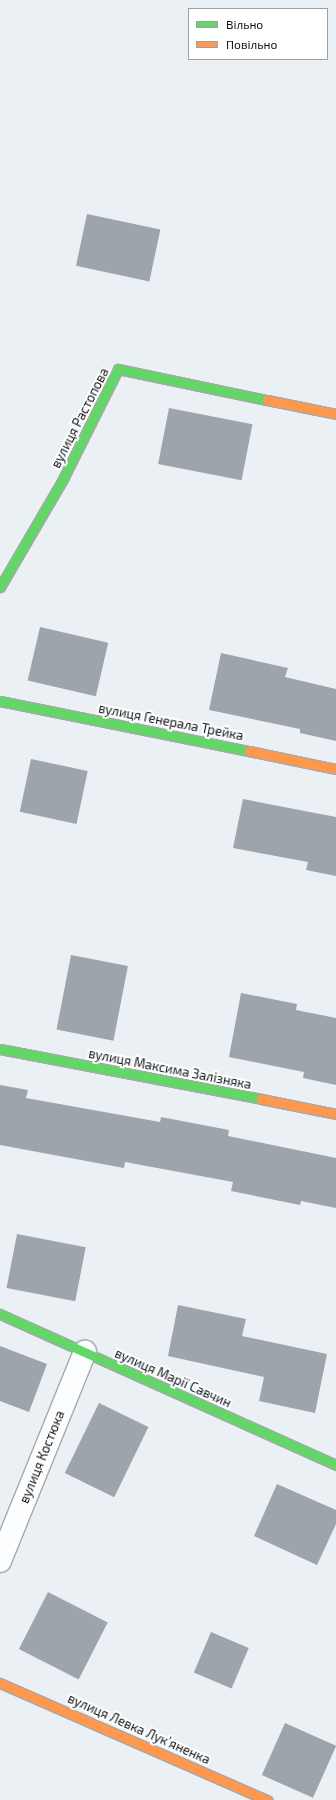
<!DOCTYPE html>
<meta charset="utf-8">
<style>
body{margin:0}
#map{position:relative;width:336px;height:1800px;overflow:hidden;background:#ebf0f5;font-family:"Exo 2",sans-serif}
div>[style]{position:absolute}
.building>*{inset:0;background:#9da4ac;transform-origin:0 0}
.roads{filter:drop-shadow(1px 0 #a5a8ac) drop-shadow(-1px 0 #a5a8ac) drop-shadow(0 1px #a5a8ac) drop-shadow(0 -1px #a5a8ac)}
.street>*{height:22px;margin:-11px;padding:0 11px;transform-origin:11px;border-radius:11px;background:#fcfdfe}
.fast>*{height:9px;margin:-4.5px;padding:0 4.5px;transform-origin:4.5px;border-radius:4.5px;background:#63d668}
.slow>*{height:9px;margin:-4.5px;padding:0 4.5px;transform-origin:4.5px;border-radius:4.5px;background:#ff974d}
span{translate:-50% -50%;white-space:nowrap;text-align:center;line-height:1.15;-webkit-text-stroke:4px #fff;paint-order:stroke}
.street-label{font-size:13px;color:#0f1215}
.legend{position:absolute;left:188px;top:8px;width:140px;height:52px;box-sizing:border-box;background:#fff;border:1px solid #9fa0a1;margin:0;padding:5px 7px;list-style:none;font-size:12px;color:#0f1215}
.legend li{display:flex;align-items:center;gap:8px;height:20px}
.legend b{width:20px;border:1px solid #9fa0a1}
</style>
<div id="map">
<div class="building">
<div style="left:87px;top:214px;width:75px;height:53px;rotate:12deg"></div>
<div style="left:169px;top:408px;width:85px;height:57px;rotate:11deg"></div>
<div style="left:40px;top:627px;width:70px;height:55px;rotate:13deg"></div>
<div style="clip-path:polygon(221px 653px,288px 668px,285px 677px,336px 689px,336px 741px,300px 733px,300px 729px,209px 710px)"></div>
<div style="left:31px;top:759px;width:58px;height:54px;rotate:12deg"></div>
<div style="clip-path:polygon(243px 799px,336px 817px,336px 876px,306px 870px,308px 862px,233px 848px)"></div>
<div style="left:71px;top:955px;width:58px;height:76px;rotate:11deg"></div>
<div style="clip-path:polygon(241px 993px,297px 1004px,296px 1010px,336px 1018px,336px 1085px,303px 1078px,304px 1072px,229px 1057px)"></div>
<div style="clip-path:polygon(0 1085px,28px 1090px,26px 1098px,160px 1122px,161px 1117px,229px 1130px,228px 1136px,336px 1158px,336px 1208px,301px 1201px,300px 1205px,231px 1191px,233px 1182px,125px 1162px,124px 1168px,0 1145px)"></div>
<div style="left:17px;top:1234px;width:70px;height:55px;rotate:11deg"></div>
<div style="clip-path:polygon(178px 1305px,246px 1319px,242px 1336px,327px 1354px,315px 1413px,259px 1401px,264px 1377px,168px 1356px)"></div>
<div style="clip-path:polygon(0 1346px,47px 1364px,29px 1412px,0 1401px)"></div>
<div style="left:99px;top:1403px;width:55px;height:78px;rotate:26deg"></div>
<div style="clip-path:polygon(277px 1484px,336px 1510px,336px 1524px,317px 1565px,254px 1536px)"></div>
<div style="left:48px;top:1592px;width:67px;height:64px;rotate:27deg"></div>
<div style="left:211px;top:1632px;width:41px;height:44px;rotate:23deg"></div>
<div style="left:285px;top:1723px;width:56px;height:57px;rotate:24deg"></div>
</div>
<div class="roads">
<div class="street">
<div style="left:0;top:1561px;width:226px;rotate:-67.9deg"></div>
</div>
<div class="fast">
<div style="left:0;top:587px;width:125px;rotate:-59.7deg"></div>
<div style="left:63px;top:479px;width:123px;rotate:-63.4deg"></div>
<div style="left:118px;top:369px;width:152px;rotate:11.8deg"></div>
<div style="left:0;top:701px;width:254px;rotate:11.4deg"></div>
<div style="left:0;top:1049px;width:266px;rotate:10.8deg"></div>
<div style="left:0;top:1314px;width:368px;rotate:24.2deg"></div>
</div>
<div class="slow">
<div style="left:267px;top:400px;width:70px;rotate:11.5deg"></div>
<div style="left:249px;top:751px;width:89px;rotate:11.7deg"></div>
<div style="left:261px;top:1099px;width:76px;rotate:11.3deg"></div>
<div style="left:0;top:1683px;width:292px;rotate:23.7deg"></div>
</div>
</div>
<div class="street-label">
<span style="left:80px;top:418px;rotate:-63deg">вулиця Растопова</span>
<span style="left:171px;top:722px;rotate:11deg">вулиця Генерала Трейка</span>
<span style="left:170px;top:1069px;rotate:11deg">вулиця Максима Залізняка</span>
<span style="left:173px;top:1378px;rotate:24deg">вулиця Марії Савчин</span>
<span style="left:42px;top:1457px;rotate:-68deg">вулиця Костюка</span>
<span style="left:139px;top:1729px;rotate:24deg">вулиця Левка Лукʼяненка</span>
</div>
<ul class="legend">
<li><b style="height:5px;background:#63d668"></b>Вільно</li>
<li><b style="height:5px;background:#ff974d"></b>Повільно</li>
</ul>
</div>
